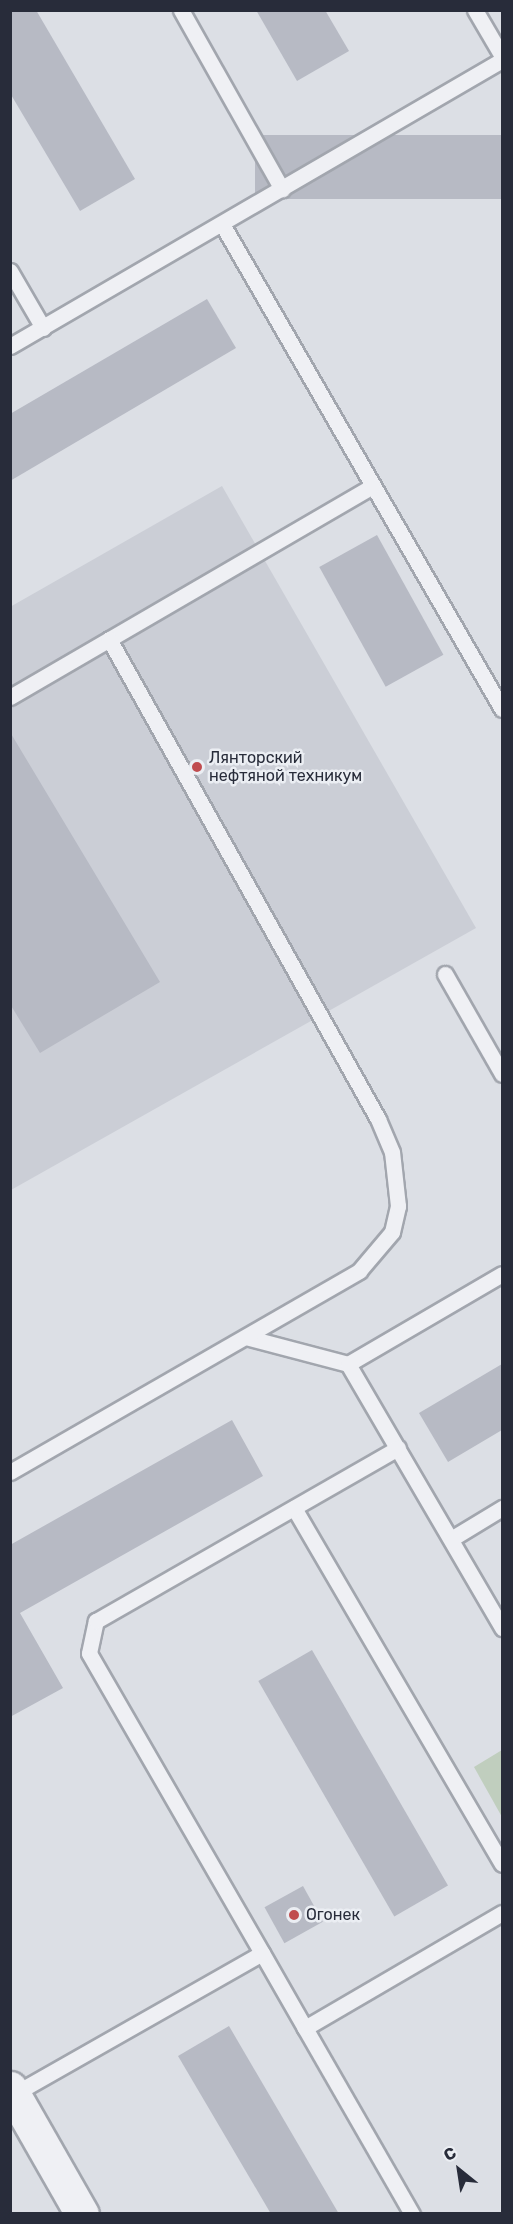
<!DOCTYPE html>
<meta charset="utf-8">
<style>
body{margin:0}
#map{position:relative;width:513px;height:2224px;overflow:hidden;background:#dcdfe5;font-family:Rubik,sans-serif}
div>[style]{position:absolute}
.built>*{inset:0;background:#cbced6}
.green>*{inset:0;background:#c0cebe}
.building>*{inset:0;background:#b7bac4;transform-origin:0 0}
.roads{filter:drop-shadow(2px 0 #a2a6ae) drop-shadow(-2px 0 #a2a6ae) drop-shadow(0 2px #a2a6ae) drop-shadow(0 -2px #a2a6ae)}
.service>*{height:15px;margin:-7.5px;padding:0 7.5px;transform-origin:7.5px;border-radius:7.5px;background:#eff0f4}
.tertiary>*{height:33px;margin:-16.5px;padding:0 16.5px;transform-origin:16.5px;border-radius:16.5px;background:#eff0f4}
.dots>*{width:16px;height:16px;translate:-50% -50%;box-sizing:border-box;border:3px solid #ebeef3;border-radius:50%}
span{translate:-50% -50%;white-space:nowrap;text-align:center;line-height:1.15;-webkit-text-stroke:5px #ebeef3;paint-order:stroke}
.poi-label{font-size:16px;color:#282c3a}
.left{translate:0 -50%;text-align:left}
.frame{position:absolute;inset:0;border:12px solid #282c3a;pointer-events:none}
.north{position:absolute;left:429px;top:2140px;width:60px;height:60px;-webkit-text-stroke:4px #ebeef3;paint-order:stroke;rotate:330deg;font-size:16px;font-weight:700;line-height:24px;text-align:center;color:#282c3a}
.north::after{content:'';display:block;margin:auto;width:21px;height:27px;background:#282c3a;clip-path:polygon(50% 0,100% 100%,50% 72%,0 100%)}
</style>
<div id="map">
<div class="built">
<div style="clip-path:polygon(222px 486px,476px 928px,11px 1190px,10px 607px)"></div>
</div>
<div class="green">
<div style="clip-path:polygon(502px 1750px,502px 1817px,474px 1767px)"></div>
</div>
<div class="building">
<div style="clip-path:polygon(10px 10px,36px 10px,135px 179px,80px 211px,10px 93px)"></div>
<div style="clip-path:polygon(256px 10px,325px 10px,349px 51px,297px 81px)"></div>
<div style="left:502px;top:135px;width:64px;height:247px;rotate:90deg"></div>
<div style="clip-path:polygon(207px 299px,236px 348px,10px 481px,10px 414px)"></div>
<div style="left:377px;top:535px;width:137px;height:66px;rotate:61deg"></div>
<div style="clip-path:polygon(10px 732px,160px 982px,40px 1053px,10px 1004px)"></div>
<div style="clip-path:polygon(502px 1364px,502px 1430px,448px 1462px,419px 1413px)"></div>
<div style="clip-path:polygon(232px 1420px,263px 1476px,20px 1613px,63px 1688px,10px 1717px,10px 1545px)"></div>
<div style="left:312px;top:1650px;width:272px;height:62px;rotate:60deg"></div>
<div style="left:303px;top:1886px;width:41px;height:44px;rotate:61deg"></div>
<div style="clip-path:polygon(229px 2026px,339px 2214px,271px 2214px,178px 2056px)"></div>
</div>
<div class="roads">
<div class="service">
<div style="left:181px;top:10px;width:206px;rotate:60.6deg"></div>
<div style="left:475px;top:10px;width:53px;rotate:59.6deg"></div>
<div style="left:222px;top:224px;width:560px;rotate:60deg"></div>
<div style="left:10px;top:271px;width:66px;rotate:59.9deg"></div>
<div style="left:10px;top:346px;width:569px;rotate:-30.17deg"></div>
<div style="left:10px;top:697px;width:419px;rotate:-30.2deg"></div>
<div style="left:445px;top:974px;width:115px;rotate:60.3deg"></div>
<div style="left:249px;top:1338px;width:102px;rotate:14.7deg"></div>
<div style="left:348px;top:1364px;width:306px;rotate:59.7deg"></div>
<div style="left:348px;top:1364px;width:178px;rotate:-30.3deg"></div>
<div style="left:10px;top:1472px;width:403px;rotate:-29.9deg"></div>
<div style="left:359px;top:1271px;width:51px;rotate:-49.8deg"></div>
<div style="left:392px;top:1232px;width:27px;rotate:-77deg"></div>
<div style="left:398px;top:1206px;width:54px;rotate:-96.3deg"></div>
<div style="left:392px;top:1152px;width:36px;rotate:-113deg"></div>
<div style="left:378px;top:1119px;width:550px;rotate:-119.27deg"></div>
<div style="left:294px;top:1508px;width:412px;rotate:59.7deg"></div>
<div style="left:451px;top:1539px;width:60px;rotate:-31.3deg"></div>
<div style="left:262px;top:1953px;width:346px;rotate:-120deg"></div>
<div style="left:89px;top:1653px;width:33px;rotate:-78deg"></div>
<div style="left:96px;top:1621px;width:348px;rotate:-29.8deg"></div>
<div style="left:305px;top:2028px;width:215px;rotate:60.1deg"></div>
<div style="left:14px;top:2094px;width:285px;rotate:-29.6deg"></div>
<div style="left:262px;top:1953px;width:86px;rotate:60.2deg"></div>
<div style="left:305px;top:2028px;width:228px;rotate:-30.3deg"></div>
</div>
<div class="tertiary">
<div style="left:10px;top:2088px;width:145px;rotate:60.3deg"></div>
</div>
</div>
<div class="dots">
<div style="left:197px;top:767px;background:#c04c4f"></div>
<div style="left:294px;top:1915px;background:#c04c4f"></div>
</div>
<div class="poi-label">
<span class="left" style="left:209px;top:767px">Лянторский<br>нефтяной техникум</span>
<span class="left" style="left:306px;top:1915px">Огонек</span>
</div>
<div class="frame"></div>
<div class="north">С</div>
</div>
